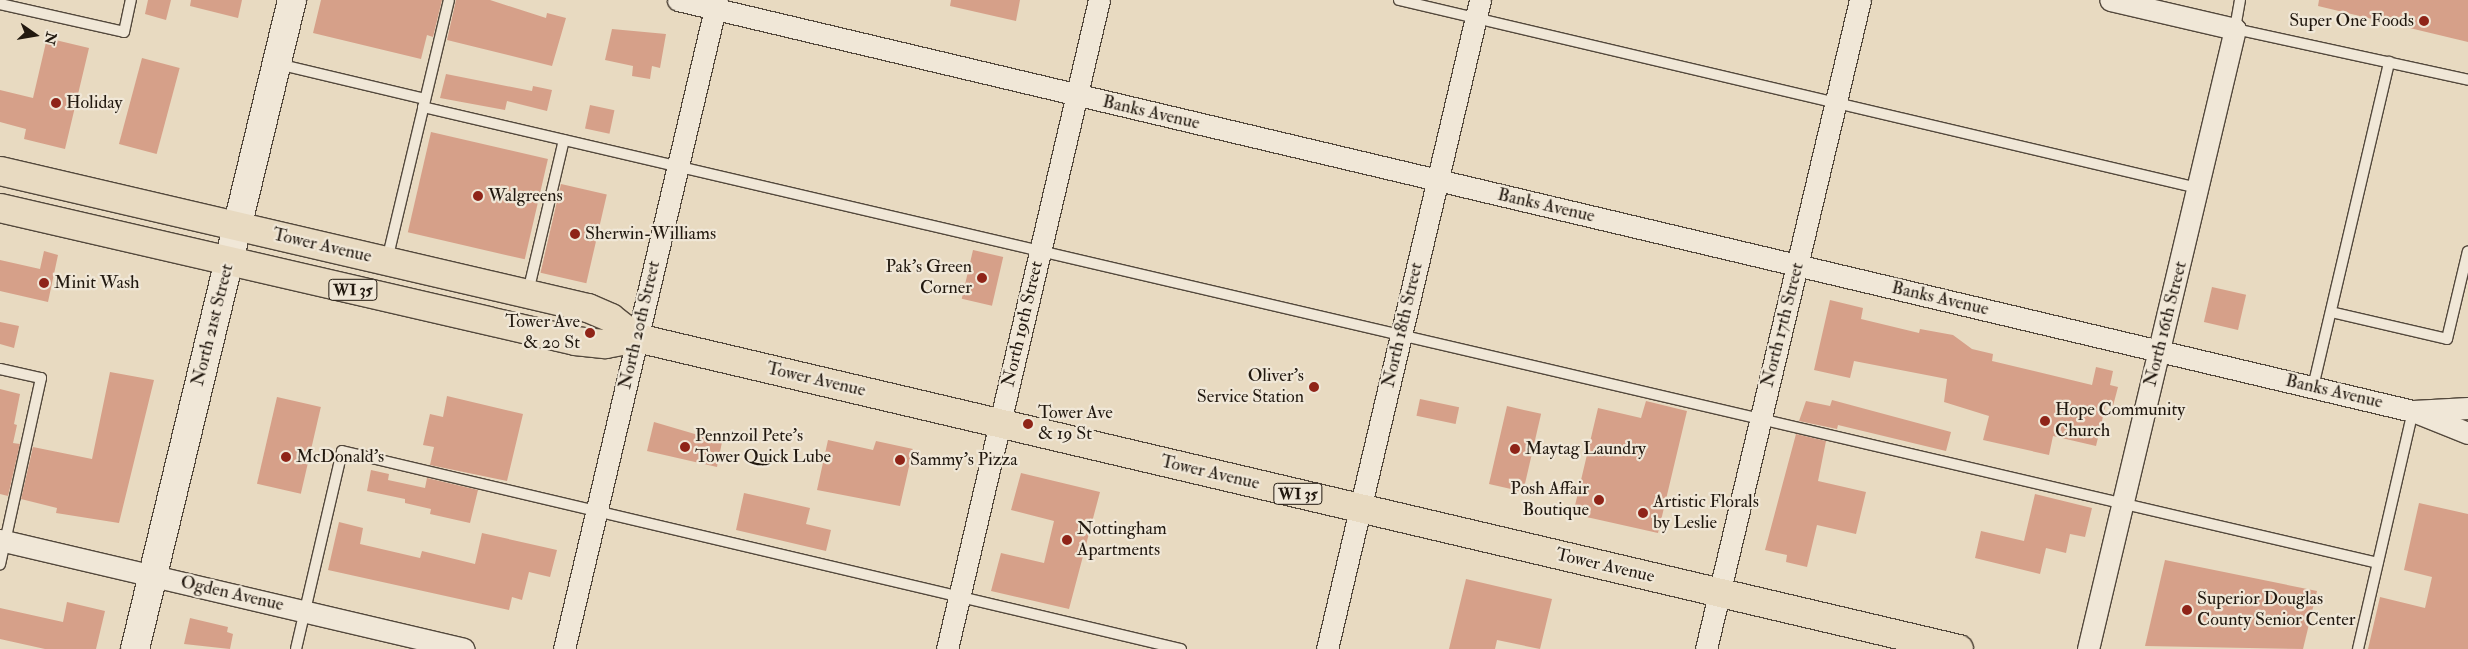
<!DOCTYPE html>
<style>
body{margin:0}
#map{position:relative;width:2468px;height:649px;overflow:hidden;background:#e8dac1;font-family:"IM FELL Double Pica",serif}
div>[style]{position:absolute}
.building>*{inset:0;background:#d6a089;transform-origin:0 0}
.roads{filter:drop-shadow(1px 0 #53483c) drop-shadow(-1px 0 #53483c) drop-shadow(0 1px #53483c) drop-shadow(0 -1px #53483c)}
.lane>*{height:10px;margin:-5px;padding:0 5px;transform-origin:5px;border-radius:5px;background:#f0e7d7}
.street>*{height:21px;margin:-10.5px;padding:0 10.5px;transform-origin:10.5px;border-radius:10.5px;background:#f0e7d7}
.secondary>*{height:28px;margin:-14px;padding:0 14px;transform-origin:14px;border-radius:14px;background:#f0e7d7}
.primary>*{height:28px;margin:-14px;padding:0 14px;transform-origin:14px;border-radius:14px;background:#e8dac1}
.dots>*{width:14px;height:14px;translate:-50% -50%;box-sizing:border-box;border:2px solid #f0e7d7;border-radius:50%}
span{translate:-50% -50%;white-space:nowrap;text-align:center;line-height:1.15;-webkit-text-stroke:4.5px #f0e7d7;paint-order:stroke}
.shield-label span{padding:1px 4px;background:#f0e7d7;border:1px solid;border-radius:4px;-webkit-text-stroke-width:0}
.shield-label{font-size:16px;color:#21180f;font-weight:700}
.poi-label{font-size:18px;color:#21180f}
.right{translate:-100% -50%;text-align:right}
.left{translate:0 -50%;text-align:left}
.street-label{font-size:18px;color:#21180f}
.north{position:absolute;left:10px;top:10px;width:50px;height:50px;-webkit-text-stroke:4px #f0e7d7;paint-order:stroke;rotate:103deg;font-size:14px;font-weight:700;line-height:20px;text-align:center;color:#21180f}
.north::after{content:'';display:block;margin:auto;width:18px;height:22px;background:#21180f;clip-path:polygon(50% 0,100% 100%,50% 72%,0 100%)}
</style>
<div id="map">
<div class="building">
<div style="clip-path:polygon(148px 0,171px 0,166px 20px,145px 14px)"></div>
<div style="clip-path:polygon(191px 0,242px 0,238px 18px,190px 6px)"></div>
<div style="clip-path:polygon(321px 0,442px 0,433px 37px,427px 35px,421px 59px,313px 33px)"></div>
<div style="clip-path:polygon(456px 0,490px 0,546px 18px,547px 13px,566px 18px,552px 66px,447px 40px)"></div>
<div style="clip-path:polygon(951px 0,1020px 0,1016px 21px,950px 6px)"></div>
<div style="clip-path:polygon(2319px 0,2468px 0,2468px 42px,2318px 6px)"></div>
<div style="clip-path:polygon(612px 29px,666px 34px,660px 68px,652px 66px,650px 79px,632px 76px,633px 66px,605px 60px)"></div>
<div style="clip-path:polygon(47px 38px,89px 48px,65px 149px,24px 139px,26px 129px,0 122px,0 90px,33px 98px)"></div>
<div style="left:142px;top:58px;width:39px;height:89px;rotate:15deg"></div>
<div style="clip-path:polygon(446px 74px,532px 91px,533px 86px,552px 90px,547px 111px,507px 101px,505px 110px,440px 98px)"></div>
<div style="left:590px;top:105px;width:25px;height:24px;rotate:12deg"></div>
<div style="left:431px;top:132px;width:120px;height:103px;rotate:13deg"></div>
<div style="left:561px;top:184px;width:47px;height:91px;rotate:13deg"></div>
<div style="left:973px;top:250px;width:31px;height:50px;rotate:13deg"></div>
<div style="clip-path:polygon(44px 251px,58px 255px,48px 302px,0 291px,0 260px,40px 269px)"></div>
<div style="left:2212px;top:287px;width:35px;height:36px;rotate:13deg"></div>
<div style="clip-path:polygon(1830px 300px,1863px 308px,1861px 319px,1919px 333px,1920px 329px,1953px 335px,1972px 349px,1993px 354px,1992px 361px,2092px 385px,2096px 367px,2113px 371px,2110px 385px,2118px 387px,2113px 406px,2106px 404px,2096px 446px,2053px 436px,2049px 455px,1983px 440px,1989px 416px,1944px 402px,1947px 379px,1854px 361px,1850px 378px,1814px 370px)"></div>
<div style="clip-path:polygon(0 322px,19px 326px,14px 348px,0 344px)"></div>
<div style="clip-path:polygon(110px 372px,154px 380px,119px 523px,56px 513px,57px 508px,21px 499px,33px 447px,92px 459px)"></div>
<div style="clip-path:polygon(0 389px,20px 394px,14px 424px,17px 425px,13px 443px,20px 444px,8px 496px,0 494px)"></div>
<div style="clip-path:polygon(447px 396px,523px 414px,507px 481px,430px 465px,434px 447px,423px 445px,430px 414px,443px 417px)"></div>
<div style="left:277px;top:397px;width:45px;height:89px;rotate:13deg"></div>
<div style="left:1420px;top:399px;width:40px;height:17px;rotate:12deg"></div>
<div style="clip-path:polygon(1832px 400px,1951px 432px,1946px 451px,1838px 425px,1837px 429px,1799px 421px,1806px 401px,1830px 406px)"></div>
<div style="clip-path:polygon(1646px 401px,1687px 411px,1658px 533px,1573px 514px,1598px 408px,1641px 418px)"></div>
<div style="left:1507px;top:406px;width:35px;height:80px;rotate:13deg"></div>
<div style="clip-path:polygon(654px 422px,722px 442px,717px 467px,647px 451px)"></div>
<div style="clip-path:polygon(1796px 434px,1826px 441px,1818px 481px,1866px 492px,1856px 534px,1817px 525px,1807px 567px,1786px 562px,1787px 555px,1765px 550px)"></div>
<div style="clip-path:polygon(828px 440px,873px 450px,876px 441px,913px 449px,900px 506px,817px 490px)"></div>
<div style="clip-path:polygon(371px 470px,389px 474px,388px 480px,425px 488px,427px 478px,478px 490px,470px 523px,430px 514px,431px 509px,405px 503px,405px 499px,367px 491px)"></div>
<div style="clip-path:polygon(1021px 473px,1100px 492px,1069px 609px,991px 591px,1001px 553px,1044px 563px,1054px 521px,1011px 510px)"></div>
<div style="clip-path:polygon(744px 493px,810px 508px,806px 524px,831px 530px,826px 551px,736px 530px)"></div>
<div style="clip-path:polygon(2035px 494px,2092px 508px,2085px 537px,2070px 534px,2066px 553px,2046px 548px,2040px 574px,1975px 558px,1981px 531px,2024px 541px)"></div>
<div style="clip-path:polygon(2419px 503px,2468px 514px,2468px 649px,2368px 649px,2380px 597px,2425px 608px,2432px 577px,2404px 570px)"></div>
<div style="clip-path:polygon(339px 522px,363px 528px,360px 544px,420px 558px,422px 551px,475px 564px,482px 533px,557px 550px,550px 577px,529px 572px,522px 600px,512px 597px,509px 610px,328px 570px)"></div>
<div style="clip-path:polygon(2165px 560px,2317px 591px,2303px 649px,2145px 646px)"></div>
<div style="clip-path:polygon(1466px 579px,1552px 599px,1540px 649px,1497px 640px,1495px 649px,1449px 649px)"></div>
<div style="clip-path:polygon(67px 602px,105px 611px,96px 649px,45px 649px,0 639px,0 608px,63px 622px)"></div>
<div style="clip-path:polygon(190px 618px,228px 627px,227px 632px,233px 634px,230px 649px,184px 644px)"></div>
</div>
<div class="roads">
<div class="lane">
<div style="left:1399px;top:0;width:821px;rotate:13.24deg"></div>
<div style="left:2240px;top:0;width:29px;rotate:100deg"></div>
<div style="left:2235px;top:29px;width:239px;rotate:12.3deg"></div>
<div style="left:0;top:4px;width:127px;rotate:12.7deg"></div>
<div style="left:124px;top:32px;width:33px;rotate:-78deg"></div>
<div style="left:278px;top:64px;width:151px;rotate:13.4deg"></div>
<div style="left:423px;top:107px;width:2007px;rotate:13.13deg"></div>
<div style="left:387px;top:260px;width:267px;rotate:-76.6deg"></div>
<div style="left:528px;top:292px;width:156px;rotate:-76.7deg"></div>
<div style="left:2331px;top:312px;width:119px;rotate:13.1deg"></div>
<div style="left:2447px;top:339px;width:90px;rotate:-76.6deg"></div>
<div style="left:0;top:369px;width:42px;rotate:12.4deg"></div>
<div style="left:41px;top:378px;width:191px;rotate:102.4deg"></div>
<div style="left:2313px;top:387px;width:334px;rotate:-76.8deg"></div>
<div style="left:296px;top:649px;width:203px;rotate:-76.9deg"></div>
<div style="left:342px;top:451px;width:862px;rotate:13.28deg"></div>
<div style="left:2358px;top:649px;width:244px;rotate:-77deg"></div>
</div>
<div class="street">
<div style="left:678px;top:0;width:1783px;rotate:13.33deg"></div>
<div style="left:2413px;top:411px;width:59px;rotate:21.8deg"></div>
<div style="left:2413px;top:411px;width:55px;rotate:-3.1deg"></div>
<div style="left:0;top:540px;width:476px;rotate:13.2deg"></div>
<div style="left:564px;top:649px;width:667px;rotate:-76.73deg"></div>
<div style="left:947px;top:649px;width:667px;rotate:-76.82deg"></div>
<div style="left:1327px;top:649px;width:667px;rotate:-76.73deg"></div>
<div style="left:1706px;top:649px;width:667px;rotate:-76.65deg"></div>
<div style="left:2088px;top:649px;width:637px;rotate:-76.66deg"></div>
<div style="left:2235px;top:29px;width:128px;rotate:-166.9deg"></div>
</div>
<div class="secondary">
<div style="left:135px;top:649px;width:668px;rotate:-76.4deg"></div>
</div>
<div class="primary">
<div style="left:0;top:171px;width:604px;rotate:13.12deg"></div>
<div style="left:588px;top:308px;width:25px;rotate:23deg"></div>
<div style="left:611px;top:318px;width:33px;rotate:38deg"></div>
<div style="left:637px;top:338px;width:1358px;rotate:13.24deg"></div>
<div style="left:0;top:208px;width:590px;rotate:13.02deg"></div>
<div style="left:575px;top:341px;width:31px;rotate:6deg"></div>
<div style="left:606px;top:344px;width:32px;rotate:-11deg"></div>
</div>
</div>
<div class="dots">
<div style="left:2424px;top:21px;background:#8f2418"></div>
<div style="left:56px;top:103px;background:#8f2418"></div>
<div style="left:478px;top:196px;background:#8f2418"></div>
<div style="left:575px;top:234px;background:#8f2418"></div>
<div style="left:982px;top:278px;background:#8f2418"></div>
<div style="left:44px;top:283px;background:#8f2418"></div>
<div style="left:590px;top:333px;background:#8f2418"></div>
<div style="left:1314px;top:387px;background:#8f2418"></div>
<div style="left:2045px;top:421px;background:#8f2418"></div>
<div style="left:1028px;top:424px;background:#8f2418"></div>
<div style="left:685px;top:447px;background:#8f2418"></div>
<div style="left:1515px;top:449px;background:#8f2418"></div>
<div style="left:286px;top:457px;background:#8f2418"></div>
<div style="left:900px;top:460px;background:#8f2418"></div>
<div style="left:1599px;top:500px;background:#8f2418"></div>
<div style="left:1643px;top:513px;background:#8f2418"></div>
<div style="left:1067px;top:540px;background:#8f2418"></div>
<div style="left:2187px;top:610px;background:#8f2418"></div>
</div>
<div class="shield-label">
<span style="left:353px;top:290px">WI 35</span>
<span style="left:1298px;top:494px">WI 35</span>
</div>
<div class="poi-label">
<span class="right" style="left:2414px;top:21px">Super One Foods</span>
<span class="left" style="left:66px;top:103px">Holiday</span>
<span class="left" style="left:488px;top:196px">Walgreens</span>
<span class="left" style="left:585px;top:234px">Sherwin-Williams</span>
<span class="right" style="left:972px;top:278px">Pak's Green<br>Corner</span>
<span class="left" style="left:54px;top:283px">Minit Wash</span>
<span class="right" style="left:580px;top:333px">Tower Ave<br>&amp; 20 St</span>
<span class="right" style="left:1304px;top:387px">Oliver's<br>Service Station</span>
<span class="left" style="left:2055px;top:421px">Hope Community<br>Church</span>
<span class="left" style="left:1038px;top:424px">Tower Ave<br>&amp; 19 St</span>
<span class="left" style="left:695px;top:447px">Pennzoil Pete's<br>Tower Quick Lube</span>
<span class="left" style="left:1525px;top:449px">Maytag Laundry</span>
<span class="left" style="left:296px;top:457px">McDonald's</span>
<span class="left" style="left:910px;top:460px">Sammy's Pizza</span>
<span class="right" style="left:1589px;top:500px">Posh Affair<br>Boutique</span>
<span class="left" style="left:1653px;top:513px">Artistic Florals<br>by Leslie</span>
<span class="left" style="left:1077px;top:540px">Nottingham<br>Apartments</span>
<span class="left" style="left:2197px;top:610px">Superior Douglas<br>County Senior Center</span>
</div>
<div class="street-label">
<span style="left:1151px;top:113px;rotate:13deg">Banks Avenue</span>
<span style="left:1546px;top:206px;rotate:13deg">Banks Avenue</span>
<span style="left:322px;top:246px;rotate:13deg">Tower Avenue</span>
<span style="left:1940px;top:299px;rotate:13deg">Banks Avenue</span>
<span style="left:1023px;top:324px;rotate:-77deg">North 19th Street</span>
<span style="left:2166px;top:324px;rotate:-76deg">North 16th Street</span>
<span style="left:213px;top:325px;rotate:-76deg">North 21st Street</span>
<span style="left:640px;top:325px;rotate:-77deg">North 20th Street</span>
<span style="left:1403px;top:325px;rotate:-77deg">North 18th Street</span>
<span style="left:1783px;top:325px;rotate:-76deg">North 17th Street</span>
<span style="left:816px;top:380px;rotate:13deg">Tower Avenue</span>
<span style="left:2334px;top:392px;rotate:13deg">Banks Avenue</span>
<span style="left:1210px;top:473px;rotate:13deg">Tower Avenue</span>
<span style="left:1605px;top:566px;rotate:13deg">Tower Avenue</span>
<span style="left:232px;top:594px;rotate:13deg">Ogden Avenue</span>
</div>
<div class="north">N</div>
</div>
